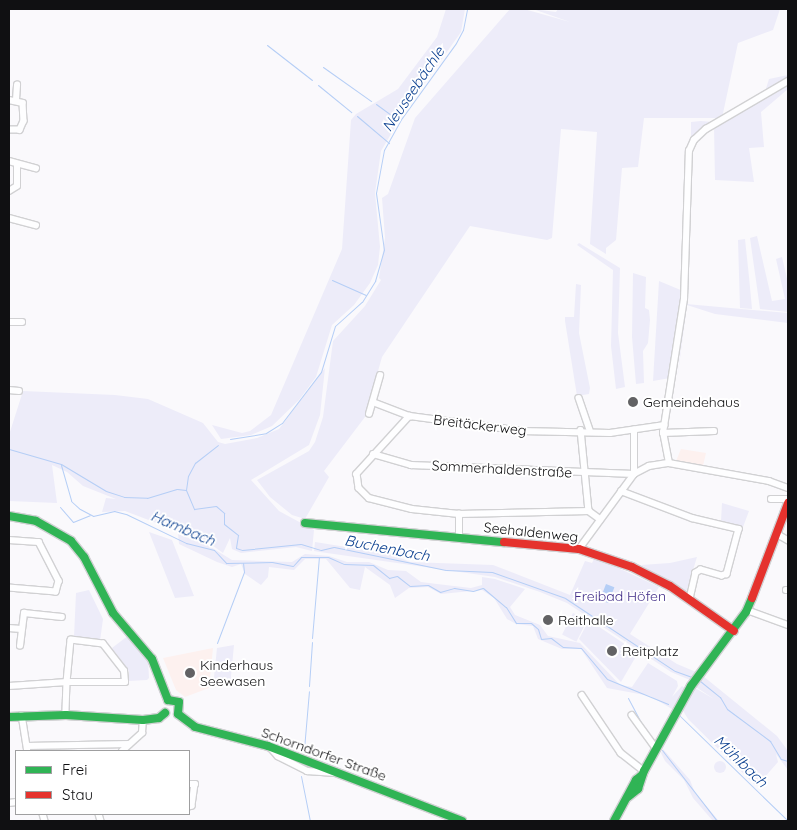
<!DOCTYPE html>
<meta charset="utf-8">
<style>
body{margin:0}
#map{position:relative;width:797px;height:830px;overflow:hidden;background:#faf9fc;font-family:Quicksand,sans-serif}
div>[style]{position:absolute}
.education>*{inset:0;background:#fdf1ef}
.green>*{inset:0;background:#edecf9;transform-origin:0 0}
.round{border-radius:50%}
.water>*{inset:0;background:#b5cef6;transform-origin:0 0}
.stream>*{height:1px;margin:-0.5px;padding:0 0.5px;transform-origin:0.5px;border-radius:0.5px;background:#b5cef6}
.roads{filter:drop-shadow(1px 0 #d1d1d3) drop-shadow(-1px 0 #d1d1d3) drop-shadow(0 1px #d1d1d3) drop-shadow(0 -1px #d1d1d3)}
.street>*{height:5.5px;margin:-2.75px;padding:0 2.75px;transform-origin:2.75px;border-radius:2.75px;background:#fefeff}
.fast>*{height:8px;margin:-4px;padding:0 4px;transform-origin:4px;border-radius:4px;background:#30b455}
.jam>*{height:8px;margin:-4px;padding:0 4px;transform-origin:4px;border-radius:4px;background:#e5322d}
.dots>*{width:14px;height:14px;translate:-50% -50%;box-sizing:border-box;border:2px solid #fff;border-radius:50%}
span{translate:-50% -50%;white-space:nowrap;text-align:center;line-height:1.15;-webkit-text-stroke:4px #fff;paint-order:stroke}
.poi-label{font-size:14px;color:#101012}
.left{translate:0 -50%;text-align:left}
.street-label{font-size:14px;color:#101012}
.park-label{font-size:14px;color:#432f89}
.water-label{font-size:15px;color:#0d4191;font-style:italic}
.frame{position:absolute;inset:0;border:10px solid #101012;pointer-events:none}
.legend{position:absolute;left:15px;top:750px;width:175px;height:65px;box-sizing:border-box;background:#fff;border:1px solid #9f9fa0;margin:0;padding:6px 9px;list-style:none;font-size:15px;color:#101012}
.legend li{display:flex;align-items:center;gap:10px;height:25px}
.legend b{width:25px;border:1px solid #9f9fa0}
</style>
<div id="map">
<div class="education">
<div style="clip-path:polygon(681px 449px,706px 453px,703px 466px,676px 461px)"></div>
<div style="clip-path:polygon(213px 648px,209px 688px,185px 697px,176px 690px,163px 658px)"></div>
</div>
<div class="green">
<div style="clip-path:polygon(446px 9px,465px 9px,461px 32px,401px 117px,381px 151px,375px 193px,380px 247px,378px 265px,370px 283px,354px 305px,332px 325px,316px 377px,299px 400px,272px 426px,251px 435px,221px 439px,212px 425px,242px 433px,250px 431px,271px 415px,342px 249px,351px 120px,356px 114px,398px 89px,437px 37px)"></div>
<div style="clip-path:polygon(510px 9px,524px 9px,570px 22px,533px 9px,556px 12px,558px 9px,780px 9px,773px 30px,738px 43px,722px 118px,644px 118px,638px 167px,622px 168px,616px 240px,606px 248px,606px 254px,590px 244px,597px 132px,561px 129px,552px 238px,547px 240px,470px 226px,382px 357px,365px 417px,324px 471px,329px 477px,305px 519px,292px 515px,270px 497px,257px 480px,309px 451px,315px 442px,323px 417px,333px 341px,365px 306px,381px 280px,379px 278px,385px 238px,382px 198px,388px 194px,415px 118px)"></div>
<div style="clip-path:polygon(788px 75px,788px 79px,764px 95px,769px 79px)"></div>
<div style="clip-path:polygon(788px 84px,788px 89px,761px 112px,764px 147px,749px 148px,754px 182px,715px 180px,714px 127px)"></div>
<div style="clip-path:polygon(701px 121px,713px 122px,691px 141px,691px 122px)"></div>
<div style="clip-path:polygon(757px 236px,772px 301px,785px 299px,776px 259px,782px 257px,788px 283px,788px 312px,760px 309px,750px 238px)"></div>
<div style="clip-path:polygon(745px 239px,749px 277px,752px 309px,740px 308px,738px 240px)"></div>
<div style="clip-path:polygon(579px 243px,620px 268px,618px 333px,625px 387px,616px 389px,611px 346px,613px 270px,577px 245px)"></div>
<div style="clip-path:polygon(633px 273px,646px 277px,645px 308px,649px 310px,650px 320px,648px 343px,643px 351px,644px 383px,636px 384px,632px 337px)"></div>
<div style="clip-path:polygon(659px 281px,683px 291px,670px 378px,653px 381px)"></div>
<div style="clip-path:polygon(576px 284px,581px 285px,579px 333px,590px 388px,589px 394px,577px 396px,565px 321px,565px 317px,574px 317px)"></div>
<div style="clip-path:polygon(686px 304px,788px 313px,788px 323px,715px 314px,687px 305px,677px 381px)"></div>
<div style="clip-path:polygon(325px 368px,320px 415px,309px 445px,251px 480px,279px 511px,314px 530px,312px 551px,296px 547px,241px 553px,232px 549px,230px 538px,223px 553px,209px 543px,125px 511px,102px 512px,106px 498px,116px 499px,83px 486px,67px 472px,52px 465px,57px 503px,9px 501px,9px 435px,23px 391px,115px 395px,148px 399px,203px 423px,218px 442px,225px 444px,257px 438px,279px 429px)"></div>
<div style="clip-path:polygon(722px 503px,749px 511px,743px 527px,721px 521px)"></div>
<div style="clip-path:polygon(149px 532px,172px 540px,194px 596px,175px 598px)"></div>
<div style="clip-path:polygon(178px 534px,209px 546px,232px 560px,292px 562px,305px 554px,329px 556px,347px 562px,369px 562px,388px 570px,406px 571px,421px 582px,437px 584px,471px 588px,482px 585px,482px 577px,495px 579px,525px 589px,510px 607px,515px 615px,540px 625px,548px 636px,580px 643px,620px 685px,632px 687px,648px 663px,677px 681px,678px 686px,672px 697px,682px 686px,685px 688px,672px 709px,650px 696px,607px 688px,581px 649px,562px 649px,538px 639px,533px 626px,516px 624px,507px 619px,494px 598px,482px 590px,441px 594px,428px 587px,409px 588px,395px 598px,390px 585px,365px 567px,360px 590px,350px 588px,326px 559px,305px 559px,294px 570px,269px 567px,268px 577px,261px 585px,245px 574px,241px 564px,232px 567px,217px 562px,179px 544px)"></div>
<div style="clip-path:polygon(315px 542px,390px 554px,410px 562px,493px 565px,570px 595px,585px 561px,592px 563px,595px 557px,659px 587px,630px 634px,677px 664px,696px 672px,690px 680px,671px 672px,567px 603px,540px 592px,495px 577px,320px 552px,314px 551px)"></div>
<div style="clip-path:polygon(697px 557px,686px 593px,641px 565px,670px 563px)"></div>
<div style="clip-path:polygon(89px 590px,103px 619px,100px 641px,74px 637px,76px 593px)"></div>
<div style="left:573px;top:613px;width:16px;height:24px;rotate:27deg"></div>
<div style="clip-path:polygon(589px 620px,638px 653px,621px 682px,579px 639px)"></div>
<div style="clip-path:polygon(129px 635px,148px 659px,149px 678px,147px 680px,128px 681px,129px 671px,112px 648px)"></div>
<div style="clip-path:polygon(234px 645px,230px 687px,213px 687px,217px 648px)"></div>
<div style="clip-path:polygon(703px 676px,777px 736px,788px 751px,788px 770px,776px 754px,778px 762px,757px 786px,754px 784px,688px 719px,682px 709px,695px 688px,714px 699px,696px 687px)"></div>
<div style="clip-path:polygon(663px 749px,690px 780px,695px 793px,719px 821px,713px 821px,693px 798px,684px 780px,665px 761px,661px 753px)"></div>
<div class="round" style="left:714px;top:761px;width:12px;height:12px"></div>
</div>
<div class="water">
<div style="left:606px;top:584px;width:9px;height:17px;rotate:21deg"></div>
</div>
<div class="stream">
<div style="left:267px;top:45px;width:57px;rotate:37.9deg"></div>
<div style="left:323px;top:67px;width:59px;rotate:35.3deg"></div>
<div style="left:318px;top:85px;width:43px;rotate:39.3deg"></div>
<div style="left:376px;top:104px;width:29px;rotate:36deg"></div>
<div style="left:357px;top:116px;width:42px;rotate:40.2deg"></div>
<div style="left:332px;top:280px;width:37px;rotate:24deg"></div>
<div style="left:230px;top:439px;width:36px;rotate:-9deg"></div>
<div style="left:266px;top:433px;width:19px;rotate:-32deg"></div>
<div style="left:282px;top:423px;width:64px;rotate:-52.6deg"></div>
<div style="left:321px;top:372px;width:48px;rotate:-73.1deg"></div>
<div style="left:335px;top:326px;width:36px;rotate:-42deg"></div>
<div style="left:362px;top:302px;width:25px;rotate:-58deg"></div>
<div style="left:375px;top:281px;width:32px;rotate:-74deg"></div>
<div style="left:384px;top:250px;width:58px;rotate:-98deg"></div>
<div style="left:376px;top:193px;width:44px;rotate:-79.5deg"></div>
<div style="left:384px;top:150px;width:37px;rotate:-61deg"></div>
<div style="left:402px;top:118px;width:92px;rotate:-54.2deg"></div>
<div style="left:456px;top:43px;width:15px;rotate:-62deg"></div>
<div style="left:463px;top:30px;width:21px;rotate:-79deg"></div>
<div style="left:9px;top:449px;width:54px;rotate:16.1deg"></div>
<div style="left:61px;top:464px;width:52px;rotate:31deg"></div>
<div style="left:106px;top:491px;width:19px;rotate:18deg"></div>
<div style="left:124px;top:497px;width:23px;rotate:2deg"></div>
<div style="left:147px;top:498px;width:31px;rotate:-17deg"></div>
<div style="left:177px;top:489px;width:9px;rotate:6deg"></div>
<div style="left:186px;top:490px;width:21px;rotate:67deg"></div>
<div style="left:194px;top:509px;width:22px;rotate:-8deg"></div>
<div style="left:216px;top:506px;width:11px;rotate:41deg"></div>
<div style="left:224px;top:513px;width:11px;rotate:90deg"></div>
<div style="left:224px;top:524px;width:18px;rotate:38deg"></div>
<div style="left:238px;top:535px;width:13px;rotate:99deg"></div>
<div style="left:236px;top:548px;width:6px;rotate:18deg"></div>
<div style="left:242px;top:550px;width:59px;rotate:-5.8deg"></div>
<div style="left:301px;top:544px;width:21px;rotate:17deg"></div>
<div style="left:321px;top:550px;width:13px;rotate:-13deg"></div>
<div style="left:334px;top:547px;width:114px;rotate:11.6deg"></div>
<div style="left:446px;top:570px;width:46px;rotate:2.5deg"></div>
<div style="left:492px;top:572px;width:77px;rotate:19.6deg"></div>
<div style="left:565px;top:598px;width:132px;rotate:33.6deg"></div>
<div style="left:675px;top:671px;width:20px;rotate:20deg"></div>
<div style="left:61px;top:465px;width:37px;rotate:74deg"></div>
<div style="left:71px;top:501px;width:12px;rotate:42deg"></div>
<div style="left:80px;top:509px;width:15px;rotate:28deg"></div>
<div style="left:93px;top:516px;width:22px;rotate:-13deg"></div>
<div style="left:114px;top:511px;width:12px;rotate:14deg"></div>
<div style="left:126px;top:514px;width:67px;rotate:25.8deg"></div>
<div style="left:186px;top:543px;width:29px;rotate:14deg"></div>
<div style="left:214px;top:550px;width:18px;rotate:47deg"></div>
<div style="left:226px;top:563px;width:46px;rotate:-1.2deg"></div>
<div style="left:272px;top:562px;width:21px;rotate:11deg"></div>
<div style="left:293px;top:566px;width:12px;rotate:-48deg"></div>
<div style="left:301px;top:557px;width:27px"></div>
<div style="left:328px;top:557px;width:17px;rotate:24deg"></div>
<div style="left:344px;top:564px;width:29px;rotate:2deg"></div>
<div style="left:373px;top:565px;width:21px;rotate:39deg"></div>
<div style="left:389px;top:578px;width:8px;rotate:-14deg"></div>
<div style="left:397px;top:576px;width:16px;rotate:38deg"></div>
<div style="left:410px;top:586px;width:18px;rotate:-3deg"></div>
<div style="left:428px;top:585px;width:14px;rotate:30deg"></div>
<div style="left:440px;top:592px;width:15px;rotate:-16deg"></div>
<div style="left:454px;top:588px;width:19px;rotate:9deg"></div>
<div style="left:473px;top:591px;width:10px;rotate:-17deg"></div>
<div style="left:483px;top:588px;width:30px;rotate:40deg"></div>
<div style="left:506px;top:607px;width:19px;rotate:58deg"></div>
<div style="left:516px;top:623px;width:15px"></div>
<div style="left:531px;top:623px;width:9px;rotate:41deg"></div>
<div style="left:538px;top:629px;width:10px;rotate:73deg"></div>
<div style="left:541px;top:639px;width:10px;rotate:-6deg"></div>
<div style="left:551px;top:638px;width:15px;rotate:37deg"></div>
<div style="left:563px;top:647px;width:18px;rotate:3deg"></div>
<div style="left:581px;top:648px;width:40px;rotate:50deg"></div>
<div style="left:607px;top:679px;width:66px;rotate:22.3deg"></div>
<div style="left:186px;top:490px;width:14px;rotate:-82deg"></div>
<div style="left:188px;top:476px;width:15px;rotate:-62deg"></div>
<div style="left:195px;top:463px;width:29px;rotate:-38deg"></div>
<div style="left:60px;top:507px;width:20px;rotate:49deg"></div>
<div style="left:73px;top:522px;width:18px;rotate:-22deg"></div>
<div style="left:312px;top:638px;width:81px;rotate:-85.1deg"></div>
<div style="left:217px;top:643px;width:76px;rotate:-69.2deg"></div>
<div style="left:244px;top:572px;width:9px;rotate:-96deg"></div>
<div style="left:700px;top:681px;width:26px;rotate:39deg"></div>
<div style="left:720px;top:697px;width:14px;rotate:60deg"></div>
<div style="left:727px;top:709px;width:54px;rotate:36.7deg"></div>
<div style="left:770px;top:741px;width:21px;rotate:59deg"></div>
<div style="left:781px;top:759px;width:7px;rotate:16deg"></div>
<div style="left:309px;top:686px;width:44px;rotate:-86.1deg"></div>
<div style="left:628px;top:698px;width:30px;rotate:62deg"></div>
<div style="left:679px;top:715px;width:152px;rotate:44.2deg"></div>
<div style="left:304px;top:749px;width:58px;rotate:-85.1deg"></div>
<div style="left:662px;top:750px;width:90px;rotate:52.2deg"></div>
<div style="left:301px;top:776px;width:46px;rotate:78.7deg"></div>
</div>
<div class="roads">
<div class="street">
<div style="left:9px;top:100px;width:14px;rotate:12deg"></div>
<div style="left:23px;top:103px;width:18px;rotate:87deg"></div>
<div style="left:24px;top:121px;width:10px;rotate:114deg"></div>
<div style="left:20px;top:130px;width:11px;rotate:180deg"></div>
<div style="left:16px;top:100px;width:15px;rotate:-86deg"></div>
<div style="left:9px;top:161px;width:28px;rotate:15deg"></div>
<div style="left:9px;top:191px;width:9px;rotate:-32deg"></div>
<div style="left:17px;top:186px;width:20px;rotate:-90deg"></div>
<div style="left:9px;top:218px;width:28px;rotate:15deg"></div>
<div style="left:9px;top:322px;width:13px"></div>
<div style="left:9px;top:390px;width:10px;rotate:6deg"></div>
<div style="left:579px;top:398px;width:34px;rotate:71deg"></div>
<div style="left:373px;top:402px;width:40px;rotate:21deg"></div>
<div style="left:410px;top:416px;width:113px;rotate:7.6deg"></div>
<div style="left:522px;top:431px;width:88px;rotate:1.3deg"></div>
<div style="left:610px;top:433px;width:55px;rotate:-8.4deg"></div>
<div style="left:369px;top:414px;width:40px;rotate:-74deg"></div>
<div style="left:410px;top:416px;width:79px;rotate:132.4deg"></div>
<div style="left:357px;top:474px;width:14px;rotate:82deg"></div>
<div style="left:359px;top:488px;width:14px;rotate:45deg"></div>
<div style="left:369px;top:498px;width:44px;rotate:14.3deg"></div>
<div style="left:412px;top:509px;width:47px;rotate:6.1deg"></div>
<div style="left:459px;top:514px;width:130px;rotate:-1.3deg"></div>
<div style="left:589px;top:511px;width:14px;rotate:36deg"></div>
<div style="left:581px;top:430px;width:81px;rotate:84.4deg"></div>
<div style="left:663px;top:433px;width:51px;rotate:-2.2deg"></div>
<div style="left:373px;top:454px;width:40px;rotate:16deg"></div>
<div style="left:411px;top:465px;width:223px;rotate:2.3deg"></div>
<div style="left:634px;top:474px;width:44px;rotate:-90deg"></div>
<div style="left:669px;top:463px;width:31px;rotate:-101deg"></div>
<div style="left:663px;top:433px;width:136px;rotate:-81.1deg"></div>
<div style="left:684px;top:299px;width:148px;rotate:-88.1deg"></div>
<div style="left:689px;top:151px;width:12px;rotate:-66deg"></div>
<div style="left:694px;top:140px;width:16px;rotate:-43deg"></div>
<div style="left:706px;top:129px;width:95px;rotate:-30.3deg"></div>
<div style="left:621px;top:491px;width:76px;rotate:20.8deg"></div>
<div style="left:692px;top:518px;width:48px;rotate:13.2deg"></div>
<div style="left:739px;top:529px;width:47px;rotate:104.9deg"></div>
<div style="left:727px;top:574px;width:5px;rotate:158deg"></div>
<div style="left:722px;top:576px;width:22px;rotate:-164deg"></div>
<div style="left:701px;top:570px;width:6px;rotate:149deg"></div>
<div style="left:696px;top:573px;width:27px;rotate:103deg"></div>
<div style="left:771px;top:499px;width:17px"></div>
<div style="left:777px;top:534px;width:13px;rotate:29deg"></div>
<div style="left:459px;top:537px;width:23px;rotate:-90deg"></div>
<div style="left:9px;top:540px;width:30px;rotate:4deg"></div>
<div style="left:39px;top:542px;width:44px;rotate:62.9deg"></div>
<div style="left:59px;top:581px;width:11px;rotate:105deg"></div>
<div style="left:56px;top:592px;width:47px;rotate:-175.1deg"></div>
<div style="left:579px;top:549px;width:93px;rotate:-53.7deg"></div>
<div style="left:634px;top:474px;width:17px;rotate:-28deg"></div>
<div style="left:649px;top:466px;width:20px;rotate:-9deg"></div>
<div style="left:669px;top:463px;width:102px;rotate:10.2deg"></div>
<div style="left:769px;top:481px;width:20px;rotate:20deg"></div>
<div style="left:786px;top:590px;width:2px"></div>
<div style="left:747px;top:610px;width:44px;rotate:20.1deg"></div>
<div style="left:9px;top:628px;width:12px;rotate:5deg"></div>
<div style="left:20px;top:646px;width:33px;rotate:-83deg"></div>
<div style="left:24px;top:613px;width:38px;rotate:6deg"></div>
<div style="left:9px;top:686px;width:58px;rotate:-3.9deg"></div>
<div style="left:67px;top:682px;width:58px"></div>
<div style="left:125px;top:682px;width:11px;rotate:-95deg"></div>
<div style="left:124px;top:671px;width:34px;rotate:-128deg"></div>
<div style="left:103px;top:644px;width:32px;rotate:-173deg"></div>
<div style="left:71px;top:640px;width:42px;rotate:95.4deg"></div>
<div style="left:67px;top:682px;width:33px;rotate:92deg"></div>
<div style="left:582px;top:695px;width:70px;rotate:56.1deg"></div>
<div style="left:621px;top:753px;width:29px;rotate:38deg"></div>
<div style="left:22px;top:715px;width:36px;rotate:81deg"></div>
<div style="left:632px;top:715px;width:41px;rotate:54deg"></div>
<div style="left:27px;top:746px;width:102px;rotate:-1.1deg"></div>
<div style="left:270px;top:747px;width:12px;rotate:48deg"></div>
<div style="left:278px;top:756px;width:33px;rotate:27deg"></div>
<div style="left:307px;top:771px;width:28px;rotate:4deg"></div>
<div style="left:122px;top:751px;width:27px;rotate:-42deg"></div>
<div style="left:142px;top:733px;width:13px;rotate:-86deg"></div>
<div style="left:189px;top:784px;width:6px"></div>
<div style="left:195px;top:784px;width:22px;rotate:98deg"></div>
<div style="left:192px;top:806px;width:3px;rotate:162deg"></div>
<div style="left:9px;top:803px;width:7px;rotate:-8deg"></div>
<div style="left:43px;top:814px;width:7px;rotate:74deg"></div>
<div style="left:99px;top:814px;width:7px;rotate:74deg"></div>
</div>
<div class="fast">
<div style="left:9px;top:516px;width:27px;rotate:10deg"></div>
<div style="left:36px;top:521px;width:40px;rotate:29.7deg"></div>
<div style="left:71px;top:541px;width:21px;rotate:51deg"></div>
<div style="left:84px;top:557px;width:63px;rotate:62.6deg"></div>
<div style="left:113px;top:613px;width:60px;rotate:49.7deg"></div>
<div style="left:152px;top:659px;width:44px;rotate:68.7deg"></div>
<div style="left:305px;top:523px;width:200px;rotate:5.5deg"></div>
<div style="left:168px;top:700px;width:11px;rotate:10deg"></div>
<div style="left:179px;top:702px;width:12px;rotate:95deg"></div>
<div style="left:178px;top:714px;width:21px;rotate:37deg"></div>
<div style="left:195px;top:727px;width:75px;rotate:14.6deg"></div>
<div style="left:268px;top:746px;width:208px;rotate:21.1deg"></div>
<div style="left:9px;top:717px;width:57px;rotate:-2deg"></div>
<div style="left:66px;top:715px;width:77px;rotate:3.7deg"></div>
<div style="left:143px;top:720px;width:16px;rotate:-7deg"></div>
<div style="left:159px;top:718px;width:8px;rotate:-40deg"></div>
<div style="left:628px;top:797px;width:13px;rotate:-39deg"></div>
<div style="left:638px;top:789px;width:19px;rotate:-72deg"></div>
<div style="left:644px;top:771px;width:97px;rotate:-61.1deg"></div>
<div style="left:691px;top:686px;width:92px;rotate:-53.4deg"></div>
<div style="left:746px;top:612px;width:15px;rotate:-67deg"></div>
<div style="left:614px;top:821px;width:47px;rotate:-61.8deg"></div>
<div style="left:636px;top:780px;width:8px;rotate:-40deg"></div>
</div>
<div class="jam">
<div style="left:504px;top:542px;width:75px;rotate:5.3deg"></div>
<div style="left:579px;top:549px;width:56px;rotate:18.8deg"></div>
<div style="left:632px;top:567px;width:42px;rotate:26.6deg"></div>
<div style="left:670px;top:586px;width:78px;rotate:35.1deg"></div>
<div style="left:752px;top:598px;width:102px;rotate:-69.2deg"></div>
</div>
</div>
<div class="dots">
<div style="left:633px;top:402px;background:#626264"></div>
<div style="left:548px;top:620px;background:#626264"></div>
<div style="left:612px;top:651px;background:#626264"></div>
<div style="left:190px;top:673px;background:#626264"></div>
</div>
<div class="poi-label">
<span class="left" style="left:643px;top:402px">Gemeindehaus</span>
<span class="left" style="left:558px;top:620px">Reithalle</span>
<span class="left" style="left:622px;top:651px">Reitplatz</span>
<span class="left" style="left:200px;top:673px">Kinderhaus<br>Seewasen</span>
</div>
<div class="street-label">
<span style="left:480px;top:425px;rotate:7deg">Breitäckerweg</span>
<span style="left:502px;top:469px;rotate:3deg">Sommerhaldenstraße</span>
<span style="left:531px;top:532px;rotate:6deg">Seehaldenweg</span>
<span style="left:324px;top:754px;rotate:20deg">Schorndorfer Straße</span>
</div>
<div class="park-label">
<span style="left:620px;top:596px">Freibad Höfen</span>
</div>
<div class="water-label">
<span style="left:413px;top:89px;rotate:-56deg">Neuseebächle</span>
<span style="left:183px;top:528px;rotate:23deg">Hambach</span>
<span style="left:387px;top:548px;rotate:11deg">Buchenbach</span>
<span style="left:741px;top:761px;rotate:44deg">Mühlbach</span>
</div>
<div class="frame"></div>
<ul class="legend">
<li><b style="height:6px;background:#30b455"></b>Frei</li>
<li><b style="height:6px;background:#e5322d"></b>Stau</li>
</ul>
</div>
